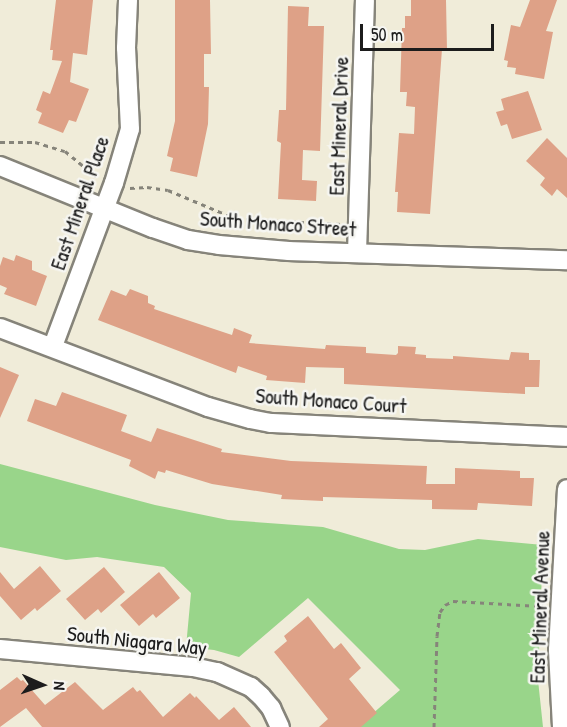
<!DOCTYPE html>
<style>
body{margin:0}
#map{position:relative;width:567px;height:727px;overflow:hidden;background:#f0ecd9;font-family:"Patrick Hand",sans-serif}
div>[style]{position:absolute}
.green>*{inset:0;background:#99d58a}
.building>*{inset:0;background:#dea187}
.path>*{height:3px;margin-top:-1.5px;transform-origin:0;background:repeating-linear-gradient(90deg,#86847a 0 4.5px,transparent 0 9px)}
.roads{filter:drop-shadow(2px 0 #86847a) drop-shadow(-2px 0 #86847a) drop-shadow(0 2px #86847a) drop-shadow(0 -2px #86847a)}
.street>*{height:18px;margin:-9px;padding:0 9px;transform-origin:9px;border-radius:9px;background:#fff}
span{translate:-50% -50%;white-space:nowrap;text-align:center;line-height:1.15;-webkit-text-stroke:5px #f6f6f2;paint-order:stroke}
.street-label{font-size:21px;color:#1c1c1c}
.north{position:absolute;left:12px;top:655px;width:60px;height:60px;-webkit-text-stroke:4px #f6f6f2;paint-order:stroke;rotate:93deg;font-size:16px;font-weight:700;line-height:24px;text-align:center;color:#1c1c1c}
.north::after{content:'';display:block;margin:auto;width:21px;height:27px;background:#1c1c1c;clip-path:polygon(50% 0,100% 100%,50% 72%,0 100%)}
.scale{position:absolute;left:360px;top:24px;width:134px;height:27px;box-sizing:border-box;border:3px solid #1c1c1c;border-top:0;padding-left:8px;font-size:18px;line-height:21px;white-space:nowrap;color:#1c1c1c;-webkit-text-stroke:4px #f6f6f2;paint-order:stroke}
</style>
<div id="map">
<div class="green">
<div style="clip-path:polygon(0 464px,155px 505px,228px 520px,323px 527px,399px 549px,425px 550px,478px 539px,543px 545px,538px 680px,543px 727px,357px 727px,400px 690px,308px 598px,239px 657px,214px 650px,186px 647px,191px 593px,164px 567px,97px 557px,66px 560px,0 547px)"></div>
</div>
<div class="building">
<div style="clip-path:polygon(56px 0,93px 0,87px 55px,73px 53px,70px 82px,89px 89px,76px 122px,69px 120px,63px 133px,38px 123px,42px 113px,36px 110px,43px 91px,50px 94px,62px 61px,52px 60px,53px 50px,50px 50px)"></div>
<div style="clip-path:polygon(175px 0,210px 0,211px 54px,204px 54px,204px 87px,209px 87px,208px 124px,197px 177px,170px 171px,173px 158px,167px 156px,175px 121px)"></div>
<div style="clip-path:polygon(411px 0,446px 0,447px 50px,442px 49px,430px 214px,397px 212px,398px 192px,395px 192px,399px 133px,414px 134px,415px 107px,406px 106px,407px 92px,400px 92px,402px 28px,405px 28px,405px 16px,411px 16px)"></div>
<div style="clip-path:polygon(530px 0,557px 0,546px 31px,553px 32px,544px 79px,515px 74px,516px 68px,507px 67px,508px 61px,504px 60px,511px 25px,520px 27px)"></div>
<div style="clip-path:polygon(288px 6px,309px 7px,308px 26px,324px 26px,320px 151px,303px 150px,302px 180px,317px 181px,316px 201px,278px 199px,281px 143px,277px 141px,279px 110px,286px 110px)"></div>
<div style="clip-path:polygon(528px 91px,542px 130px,512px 139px,507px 124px,501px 126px,496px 112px,504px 110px,501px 99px)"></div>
<div style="clip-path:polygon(547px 138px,567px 158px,567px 198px,557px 189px,552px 196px,540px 185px,545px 178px,526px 161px)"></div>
<div style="clip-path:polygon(16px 255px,32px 261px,32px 270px,47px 276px,36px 306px,4px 294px,7px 288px,0 285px,0 266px,3px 257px,14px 261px)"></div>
<div style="clip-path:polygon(130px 289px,148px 296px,148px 303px,155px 306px,154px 309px,232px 335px,234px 328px,252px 335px,249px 343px,325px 349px,326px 345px,366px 347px,366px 353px,396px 355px,398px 353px,398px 346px,416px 347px,415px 354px,426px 355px,426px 358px,453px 359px,453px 356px,509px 360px,511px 352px,529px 353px,529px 360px,540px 360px,539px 387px,525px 387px,525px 394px,344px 384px,344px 368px,306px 367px,305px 383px,266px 380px,267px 376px,238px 366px,236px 373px,98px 320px,111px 290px,126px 296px)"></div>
<div style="clip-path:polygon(0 367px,19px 375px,0 418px)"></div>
<div style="clip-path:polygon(62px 392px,127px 415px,121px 431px,151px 442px,157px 428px,222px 449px,221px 452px,291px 461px,427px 466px,426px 484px,455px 484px,455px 468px,520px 471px,520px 478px,534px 478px,532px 506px,478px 503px,477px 510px,432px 509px,432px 500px,323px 497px,323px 501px,281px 499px,282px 495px,212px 484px,166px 470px,165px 473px,158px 471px,155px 479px,129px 466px,131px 460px,27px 421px,35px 399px,56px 406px)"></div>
<div style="clip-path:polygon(40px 566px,61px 591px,37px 611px,35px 608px,21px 620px,0 596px,0 572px,14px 589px)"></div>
<div style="clip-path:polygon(104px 567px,125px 592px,101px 613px,98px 609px,85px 620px,66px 599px)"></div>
<div style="clip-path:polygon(159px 572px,180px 598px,156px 618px,153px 614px,139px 626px,120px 605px)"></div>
<div style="clip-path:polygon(308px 616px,334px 649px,341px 643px,361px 668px,349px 679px,377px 713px,361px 727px,319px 727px,328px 719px,274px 652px,287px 641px,284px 636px)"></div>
<div style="clip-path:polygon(17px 677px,21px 681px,23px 680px,45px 705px,75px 682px,103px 710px,133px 687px,137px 692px,140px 690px,163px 717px,190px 693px,195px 698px,196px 696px,219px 720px,234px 707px,251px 727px,42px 727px,26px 708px,0 727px,0 690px)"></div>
</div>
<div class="path">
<div style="left:0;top:142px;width:35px"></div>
<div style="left:35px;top:142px;width:31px;rotate:17deg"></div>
<div style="left:65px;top:151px;width:43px;rotate:39.3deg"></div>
<div style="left:130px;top:188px;width:17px;rotate:-3deg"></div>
<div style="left:147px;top:187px;width:21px;rotate:8deg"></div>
<div style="left:168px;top:190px;width:75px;rotate:22.8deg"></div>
<div style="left:237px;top:219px;width:105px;rotate:2.7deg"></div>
<div style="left:434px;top:727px;width:91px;rotate:-88.1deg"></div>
<div style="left:437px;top:636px;width:24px;rotate:-83deg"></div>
<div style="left:440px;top:612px;width:9px;rotate:-54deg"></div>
<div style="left:445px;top:605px;width:9px;rotate:-27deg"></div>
<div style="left:453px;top:601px;width:88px;rotate:3.3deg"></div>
<div style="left:541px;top:606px;width:3px;rotate:-72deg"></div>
</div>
<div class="roads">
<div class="street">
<div style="left:0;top:166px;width:165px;rotate:22.1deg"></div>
<div style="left:153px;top:228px;width:37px;rotate:19deg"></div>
<div style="left:188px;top:240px;width:31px;rotate:9deg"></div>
<div style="left:219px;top:245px;width:70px;rotate:4.9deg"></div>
<div style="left:289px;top:251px;width:278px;rotate:1.9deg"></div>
<div style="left:357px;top:253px;width:253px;rotate:-88.2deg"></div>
<div style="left:0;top:328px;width:222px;rotate:20.8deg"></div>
<div style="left:208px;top:407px;width:44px;rotate:15.9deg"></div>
<div style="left:250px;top:419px;width:21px;rotate:11deg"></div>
<div style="left:271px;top:423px;width:296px;rotate:2.7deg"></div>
<div style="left:53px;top:346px;width:174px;rotate:-69.5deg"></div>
<div style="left:114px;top:183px;width:56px;rotate:-73.5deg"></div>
<div style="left:130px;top:129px;width:81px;rotate:-92.8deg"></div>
<div style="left:126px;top:48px;width:48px;rotate:-87.6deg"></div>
<div style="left:0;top:649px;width:194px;rotate:5.3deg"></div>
<div style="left:193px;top:667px;width:25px;rotate:12deg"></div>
<div style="left:217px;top:672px;width:37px;rotate:24deg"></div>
<div style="left:251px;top:687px;width:13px;rotate:42deg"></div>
<div style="left:261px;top:696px;width:16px;rotate:50deg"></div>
<div style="left:271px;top:708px;width:21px;rotate:65deg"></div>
<div style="left:562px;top:727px;width:77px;rotate:-93deg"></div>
<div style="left:558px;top:650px;width:161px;rotate:-86.8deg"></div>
</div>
</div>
<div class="street-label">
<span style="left:339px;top:126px;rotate:-88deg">East Mineral Drive</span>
<span style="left:80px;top:203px;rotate:-71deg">East Mineral Place</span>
<span style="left:278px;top:224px;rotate:4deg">South Monaco Street</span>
<span style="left:331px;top:401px;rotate:4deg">South Monaco Court</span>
<span style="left:540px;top:607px;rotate:-88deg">East Mineral Avenue</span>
<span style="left:137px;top:641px;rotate:6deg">South Niagara Way</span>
</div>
<div class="north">N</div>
<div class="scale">50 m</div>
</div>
